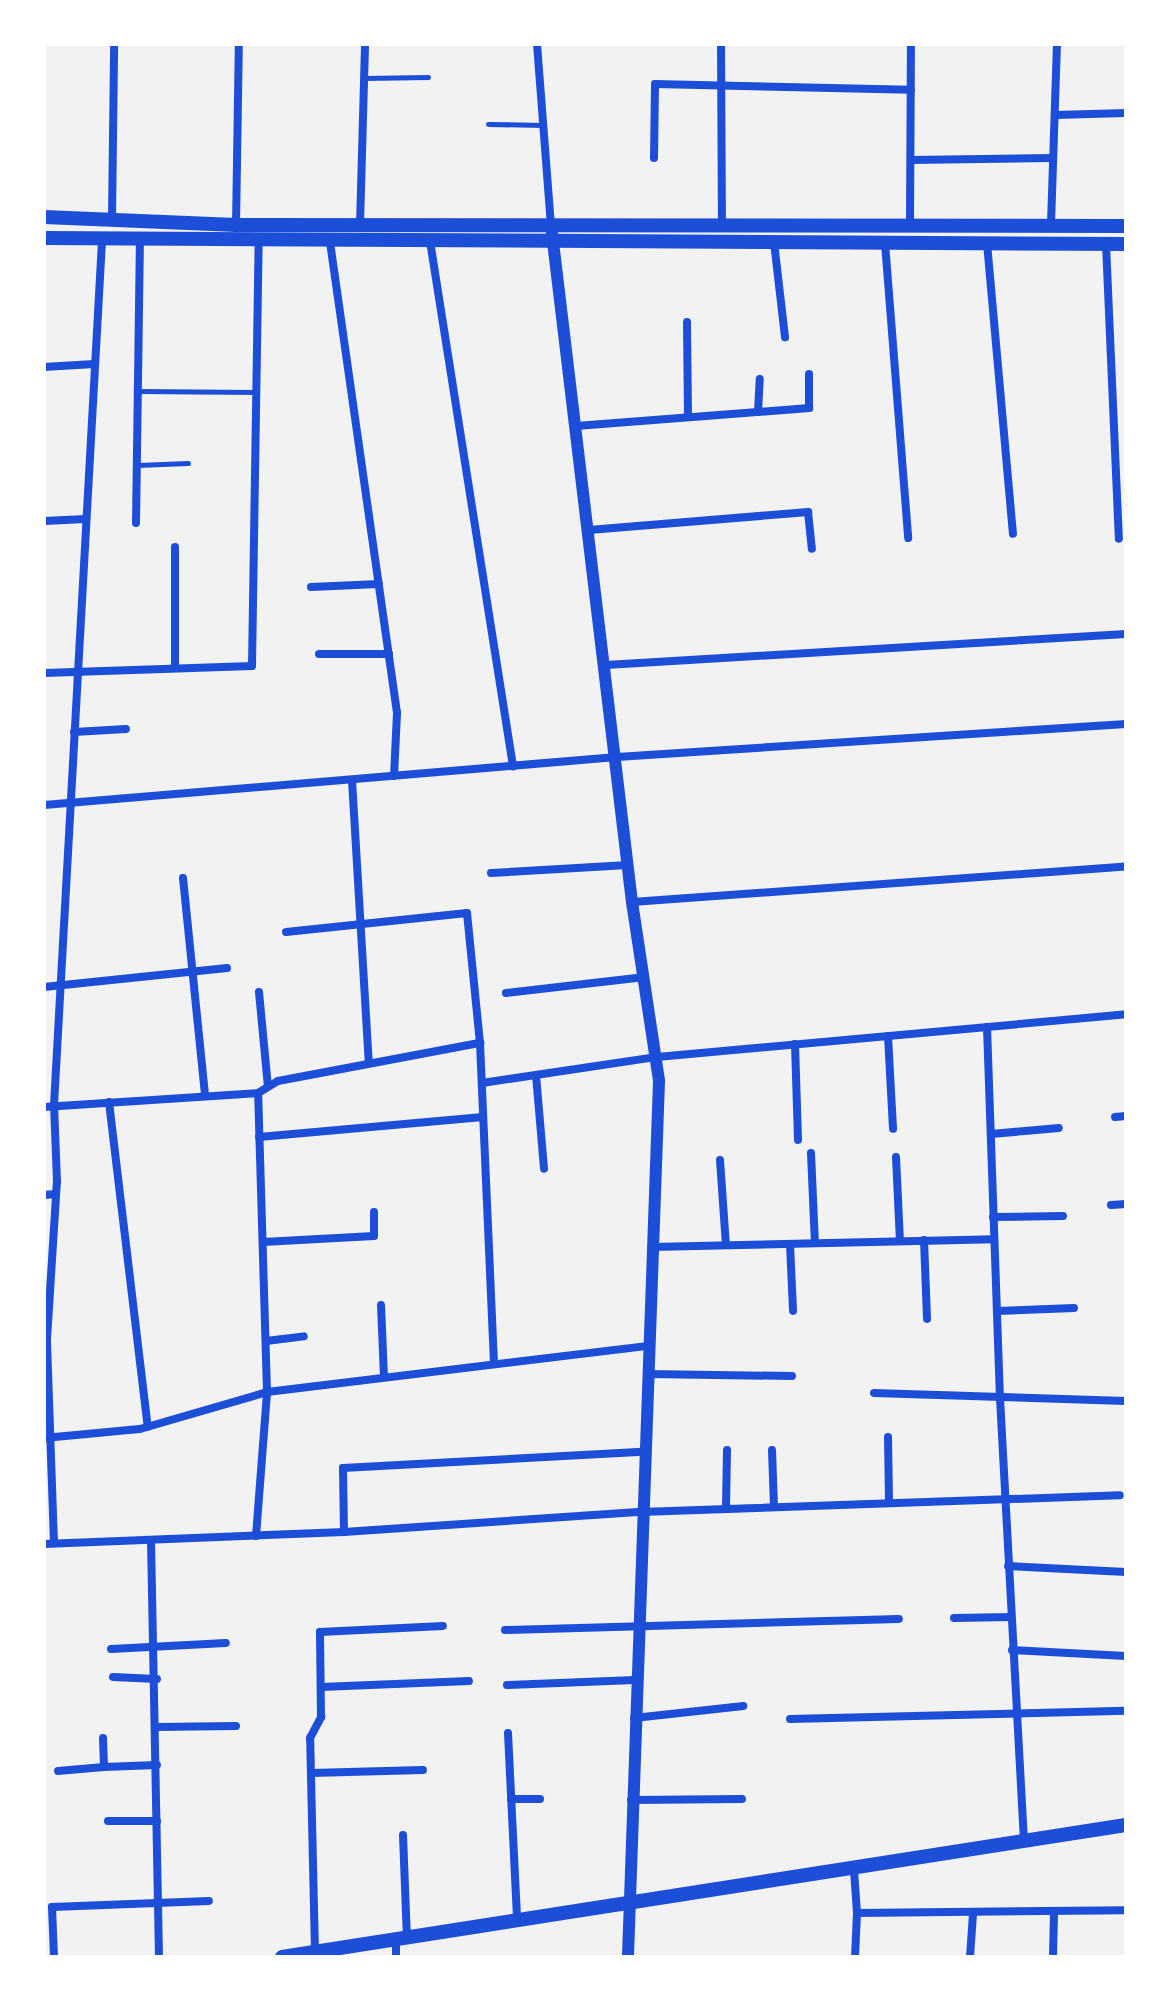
<!DOCTYPE html>
<style>
body{margin:0}
#map{position:relative;width:1170px;height:2001px;overflow:hidden;background:#f2f2f2;font-family:"Exo 2",sans-serif}
div>[style]{position:absolute}
.service>*{height:5px;margin:-2.5px;padding:0 2.5px;transform-origin:2.5px;border-radius:2.5px;background:#1d4ed8}
.minor>*{height:8px;margin:-4px;padding:0 4px;transform-origin:4px;border-radius:4px;background:#1d4ed8}
.tertiary>*{height:12px;margin:-6px;padding:0 6px;transform-origin:6px;border-radius:6px;background:#1d4ed8}
.secondary>*{height:14px;margin:-7px;padding:0 7px;transform-origin:7px;border-radius:7px;background:#1d4ed8}
span{translate:-50% -50%;white-space:nowrap;text-align:center;line-height:1.15;-webkit-text-stroke:8px #fff;paint-order:stroke}
.frame{position:absolute;inset:0;border:46px solid #fff;pointer-events:none}
</style>
<div id="map">
<div class="service">
<div style="left:364px;top:78px;width:64px;rotate:-0.9deg"></div>
<div style="left:488px;top:124px;width:55px;rotate:1deg"></div>
<div style="left:138px;top:391px;width:118px;rotate:0.5deg"></div>
<div style="left:137px;top:465px;width:51px;rotate:-2.2deg"></div>
</div>
<div class="minor">
<div style="left:537px;top:44px;width:182px;rotate:85.6deg"></div>
<div style="left:721px;top:44px;width:181px;rotate:89.7deg"></div>
<div style="left:1055px;top:115px;width:71px;rotate:-1.6deg"></div>
<div style="left:654px;top:158px;width:74px;rotate:-89.2deg"></div>
<div style="left:655px;top:84px;width:256px;rotate:1.3deg"></div>
<div style="left:911px;top:160px;width:142px;rotate:-0.8deg"></div>
<div style="left:112px;top:219px;width:175px;rotate:-89.3deg"></div>
<div style="left:910px;top:224px;width:180px;rotate:-89.7deg"></div>
<div style="left:1051px;top:224px;width:180px;rotate:-88.1deg"></div>
<div style="left:236px;top:225px;width:181px;rotate:-89.1deg"></div>
<div style="left:360px;top:225px;width:181px;rotate:-88.4deg"></div>
<div style="left:430px;top:241px;width:532px;rotate:81.02deg"></div>
<div style="left:330px;top:242px;width:476px;rotate:81.9deg"></div>
<div style="left:397px;top:713px;width:63px;rotate:92.7deg"></div>
<div style="left:774px;top:242px;width:96px;rotate:83.4deg"></div>
<div style="left:885px;top:243px;width:296px;rotate:85.5deg"></div>
<div style="left:987px;top:243px;width:292px;rotate:84.9deg"></div>
<div style="left:1106px;top:244px;width:295px;rotate:87.5deg"></div>
<div style="left:687px;top:322px;width:94px;rotate:89.4deg"></div>
<div style="left:44px;top:367px;width:50px;rotate:-3.4deg"></div>
<div style="left:758px;top:412px;width:33px;rotate:-87deg"></div>
<div style="left:576px;top:426px;width:234px;rotate:-4.4deg"></div>
<div style="left:809px;top:408px;width:34px;rotate:-90deg"></div>
<div style="left:44px;top:521px;width:42px;rotate:-2.7deg"></div>
<div style="left:136px;top:523px;width:283px;rotate:-89.2deg"></div>
<div style="left:589px;top:530px;width:220px;rotate:-4.7deg"></div>
<div style="left:808px;top:512px;width:37px;rotate:84deg"></div>
<div style="left:311px;top:587px;width:68px;rotate:-2.5deg"></div>
<div style="left:319px;top:654px;width:70px"></div>
<div style="left:606px;top:665px;width:521px;rotate:-3.41deg"></div>
<div style="left:175px;top:667px;width:120px;rotate:-90deg"></div>
<div style="left:44px;top:673px;width:208px;rotate:-1.9deg"></div>
<div style="left:252px;top:666px;width:425px;rotate:-89.1deg"></div>
<div style="left:74px;top:732px;width:52px;rotate:-3.3deg"></div>
<div style="left:352px;top:780px;width:283px;rotate:86.6deg"></div>
<div style="left:44px;top:805px;width:575px;rotate:-4.79deg"></div>
<div style="left:617px;top:757px;width:510px;rotate:-3.71deg"></div>
<div style="left:491px;top:873px;width:137px;rotate:-3.3deg"></div>
<div style="left:183px;top:878px;width:219px;rotate:84.2deg"></div>
<div style="left:632px;top:902px;width:495px;rotate:-4.1deg"></div>
<div style="left:286px;top:932px;width:182px;rotate:-6deg"></div>
<div style="left:467px;top:913px;width:131px;rotate:84.3deg"></div>
<div style="left:480px;top:1043px;width:321px;rotate:87.5deg"></div>
<div style="left:44px;top:987px;width:184px;rotate:-5.9deg"></div>
<div style="left:259px;top:992px;width:95px;rotate:84.6deg"></div>
<div style="left:506px;top:993px;width:140px;rotate:-6.6deg"></div>
<div style="left:987px;top:1027px;width:371px;rotate:88deg"></div>
<div style="left:1000px;top:1398px;width:444px;rotate:86.9deg"></div>
<div style="left:888px;top:1036px;width:93px;rotate:86.9deg"></div>
<div style="left:795px;top:1044px;width:96px;rotate:88.2deg"></div>
<div style="left:536px;top:1075px;width:94px;rotate:85.1deg"></div>
<div style="left:482px;top:1083px;width:177px;rotate:-8.5deg"></div>
<div style="left:657px;top:1057px;width:471px;rotate:-5.2deg"></div>
<div style="left:109px;top:1102px;width:327px;rotate:83.2deg"></div>
<div style="left:44px;top:1107px;width:214px;rotate:-3.7deg"></div>
<div style="left:258px;top:1093px;width:23px;rotate:-31deg"></div>
<div style="left:278px;top:1081px;width:206px;rotate:-10.7deg"></div>
<div style="left:1115px;top:1117px;width:11px;rotate:-5deg"></div>
<div style="left:991px;top:1134px;width:68px;rotate:-5deg"></div>
<div style="left:259px;top:1137px;width:225px;rotate:-5.1deg"></div>
<div style="left:811px;top:1153px;width:90px;rotate:87.5deg"></div>
<div style="left:896px;top:1157px;width:84px;rotate:87.3deg"></div>
<div style="left:720px;top:1160px;width:85px;rotate:86deg"></div>
<div style="left:44px;top:1195px;width:12px;rotate:-5deg"></div>
<div style="left:1111px;top:1205px;width:15px;rotate:-4deg"></div>
<div style="left:993px;top:1217px;width:70px;rotate:-0.8deg"></div>
<div style="left:924px;top:1240px;width:79px;rotate:87.8deg"></div>
<div style="left:263px;top:1242px;width:111px;rotate:-3.1deg"></div>
<div style="left:374px;top:1236px;width:24px;rotate:-90deg"></div>
<div style="left:790px;top:1244px;width:67px;rotate:87.4deg"></div>
<div style="left:652px;top:1247px;width:342px;rotate:-1.3deg"></div>
<div style="left:381px;top:1305px;width:72px;rotate:87.6deg"></div>
<div style="left:997px;top:1311px;width:77px;rotate:-2.2deg"></div>
<div style="left:266px;top:1341px;width:38px;rotate:-7deg"></div>
<div style="left:647px;top:1374px;width:145px;rotate:0.8deg"></div>
<div style="left:874px;top:1393px;width:252px;rotate:1.8deg"></div>
<div style="left:888px;top:1437px;width:64px;rotate:89.1deg"></div>
<div style="left:44px;top:1438px;width:96px;rotate:-5.4deg"></div>
<div style="left:140px;top:1429px;width:132px;rotate:-16.2deg"></div>
<div style="left:267px;top:1392px;width:384px;rotate:-6.9deg"></div>
<div style="left:772px;top:1450px;width:56px;rotate:88deg"></div>
<div style="left:726px;top:1508px;width:58px;rotate:-89deg"></div>
<div style="left:344px;top:1532px;width:64px;rotate:-90.9deg"></div>
<div style="left:343px;top:1468px;width:300px;rotate:-3.1deg"></div>
<div style="left:256px;top:1536px;width:144px;rotate:-85.6deg"></div>
<div style="left:267px;top:1392px;width:299px;rotate:-91.7deg"></div>
<div style="left:151px;top:1540px;width:417px;rotate:88.9deg"></div>
<div style="left:54px;top:1543px;width:204px;rotate:-92deg"></div>
<div style="left:47px;top:1339px;width:157px;rotate:-86.4deg"></div>
<div style="left:57px;top:1182px;width:77px;rotate:-92.2deg"></div>
<div style="left:54px;top:1105px;width:866px;rotate:-86.82deg"></div>
<div style="left:44px;top:1544px;width:300px;rotate:-2.3deg"></div>
<div style="left:344px;top:1532px;width:298px;rotate:-3.9deg"></div>
<div style="left:641px;top:1512px;width:479px;rotate:-2deg"></div>
<div style="left:1008px;top:1566px;width:118px;rotate:2.9deg"></div>
<div style="left:954px;top:1618px;width:57px;rotate:-1deg"></div>
<div style="left:505px;top:1630px;width:394px;rotate:-1.6deg"></div>
<div style="left:111px;top:1649px;width:115px;rotate:-3deg"></div>
<div style="left:1012px;top:1650px;width:114px;rotate:3deg"></div>
<div style="left:113px;top:1677px;width:44px;rotate:2.6deg"></div>
<div style="left:507px;top:1685px;width:128px;rotate:-2.2deg"></div>
<div style="left:321px;top:1687px;width:148px;rotate:-2.3deg"></div>
<div style="left:634px;top:1718px;width:110px;rotate:-6.3deg"></div>
<div style="left:790px;top:1719px;width:336px;rotate:-1.4deg"></div>
<div style="left:157px;top:1727px;width:79px;rotate:-0.7deg"></div>
<div style="left:508px;top:1733px;width:187px;rotate:87.2deg"></div>
<div style="left:103px;top:1738px;width:29px;rotate:88deg"></div>
<div style="left:104px;top:1767px;width:53px;rotate:-2.2deg"></div>
<div style="left:58px;top:1771px;width:46px;rotate:-5deg"></div>
<div style="left:311px;top:1773px;width:112px;rotate:-1.5deg"></div>
<div style="left:511px;top:1799px;width:29px"></div>
<div style="left:631px;top:1800px;width:111px;rotate:-0.5deg"></div>
<div style="left:108px;top:1821px;width:49px"></div>
<div style="left:403px;top:1835px;width:102px;rotate:87.8deg"></div>
<div style="left:854px;top:1870px;width:43px;rotate:86deg"></div>
<div style="left:857px;top:1913px;width:269px;rotate:-0.6deg"></div>
<div style="left:396px;top:1939px;width:18px;rotate:90deg"></div>
<div style="left:315px;top:1952px;width:214px;rotate:-91.3deg"></div>
<div style="left:310px;top:1738px;width:24px;rotate:-62deg"></div>
<div style="left:321px;top:1717px;width:85px;rotate:-90.7deg"></div>
<div style="left:320px;top:1632px;width:123px;rotate:-2.8deg"></div>
<div style="left:54px;top:1957px;width:50px;rotate:-92.3deg"></div>
<div style="left:52px;top:1907px;width:157px;rotate:-2.2deg"></div>
<div style="left:855px;top:1957px;width:44px;rotate:-87.4deg"></div>
<div style="left:970px;top:1957px;width:43px;rotate:-86deg"></div>
<div style="left:1053px;top:1957px;width:44px;rotate:-88.7deg"></div>
</div>
<div class="tertiary">
<div style="left:551px;top:225px;width:682px;rotate:83.18deg"></div>
<div style="left:632px;top:902px;width:181px;rotate:81.4deg"></div>
<div style="left:659px;top:1081px;width:877px;rotate:92.03deg"></div>
</div>
<div class="secondary">
<div style="left:44px;top:217px;width:192px;rotate:2.4deg"></div>
<div style="left:236px;top:225px;width:890px;rotate:0.06deg"></div>
<div style="left:44px;top:238px;width:1082px;rotate:0.32deg"></div>
<div style="left:282px;top:1957px;width:854px;rotate:-8.89deg"></div>
</div>
<div class="frame"></div>
</div>
